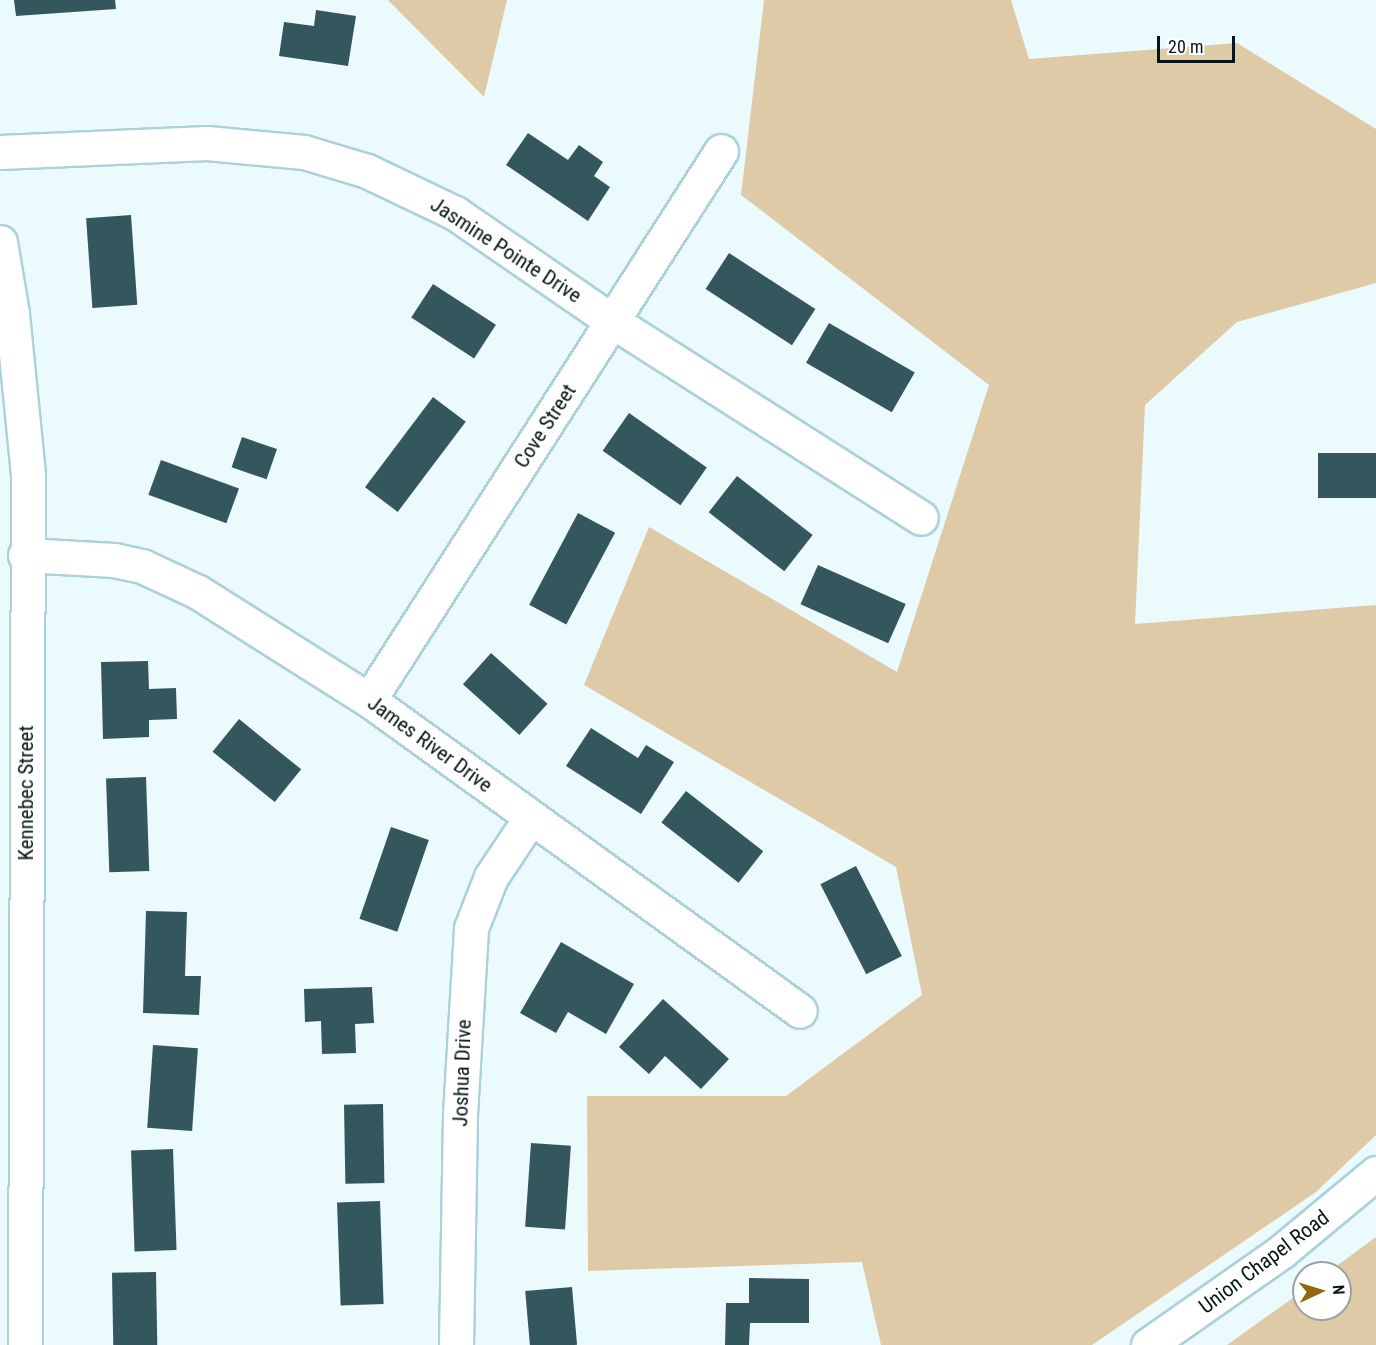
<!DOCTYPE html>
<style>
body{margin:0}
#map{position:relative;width:1376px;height:1345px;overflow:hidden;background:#ebfafd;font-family:"Roboto Condensed",sans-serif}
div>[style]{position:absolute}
.green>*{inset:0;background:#dfcaa7}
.building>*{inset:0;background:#34575e;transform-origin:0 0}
.roads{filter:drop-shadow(2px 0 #abd1d9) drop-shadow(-2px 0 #abd1d9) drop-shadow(0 2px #abd1d9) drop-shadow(0 -2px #abd1d9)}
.minor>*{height:33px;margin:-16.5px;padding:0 16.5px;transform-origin:16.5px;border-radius:16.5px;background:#fff}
span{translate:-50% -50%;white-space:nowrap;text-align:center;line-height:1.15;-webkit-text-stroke:6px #fff;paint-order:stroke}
.street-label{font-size:21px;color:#071619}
.north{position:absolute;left:1292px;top:1261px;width:60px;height:60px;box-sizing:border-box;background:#fff;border:2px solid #9ca2a3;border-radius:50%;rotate:86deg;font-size:16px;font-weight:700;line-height:24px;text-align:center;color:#071619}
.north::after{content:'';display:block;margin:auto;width:21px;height:27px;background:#916810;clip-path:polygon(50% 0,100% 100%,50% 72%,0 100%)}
.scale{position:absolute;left:1157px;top:36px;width:78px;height:27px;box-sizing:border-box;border:3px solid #071619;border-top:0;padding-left:8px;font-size:18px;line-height:21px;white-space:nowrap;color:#071619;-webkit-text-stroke:4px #fff;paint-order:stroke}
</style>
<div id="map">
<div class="green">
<div style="clip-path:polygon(388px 0,507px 0,484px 97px)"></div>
<div style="clip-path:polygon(764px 0,1011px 0,1029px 59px,1237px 43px,1376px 129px,1376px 283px,1237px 322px,1145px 405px,1135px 624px,1376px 605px,1376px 1135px,1316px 1192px,1092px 1345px,881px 1345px,862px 1262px,588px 1271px,587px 1096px,786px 1096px,922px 995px,896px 867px,584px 685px,649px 527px,897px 672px,989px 385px,741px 195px)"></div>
<div style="clip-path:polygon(1376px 1237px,1376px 1345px,1227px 1345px,1304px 1290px,1304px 1309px,1340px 1309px,1340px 1273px,1327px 1273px)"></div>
</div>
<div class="building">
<div style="clip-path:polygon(14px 0,115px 0,116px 9px,16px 16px)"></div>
<div style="clip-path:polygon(316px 10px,356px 16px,348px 66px,279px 56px,284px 22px,314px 26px)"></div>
<div style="clip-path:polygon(528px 133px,568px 160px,579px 145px,603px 162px,594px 176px,610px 187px,588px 221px,506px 165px)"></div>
<div style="left:131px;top:215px;width:90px;height:45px;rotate:86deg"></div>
<div style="left:729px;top:253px;width:103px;height:43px;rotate:33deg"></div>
<div style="left:433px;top:284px;width:75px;height:40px;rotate:33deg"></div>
<div style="left:829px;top:323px;width:99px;height:46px;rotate:30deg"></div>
<div style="left:433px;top:397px;width:41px;height:113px;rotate:37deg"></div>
<div style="left:629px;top:413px;width:95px;height:46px;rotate:35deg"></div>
<div style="left:242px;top:437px;width:37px;height:32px;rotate:19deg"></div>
<div style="left:1376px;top:453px;width:45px;height:58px;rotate:90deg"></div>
<div style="left:161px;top:460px;width:83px;height:37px;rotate:20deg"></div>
<div style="left:737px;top:476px;width:96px;height:46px;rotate:38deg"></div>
<div style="left:578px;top:513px;width:42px;height:104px;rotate:28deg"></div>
<div style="left:818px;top:565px;width:96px;height:43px;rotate:24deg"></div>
<div style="left:491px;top:653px;width:76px;height:42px;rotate:42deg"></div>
<div style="clip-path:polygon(148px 661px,149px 689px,176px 688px,177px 719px,149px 720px,149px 737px,103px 739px,101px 662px)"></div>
<div style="left:239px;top:719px;width:80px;height:42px;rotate:39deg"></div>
<div style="clip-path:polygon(591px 728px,638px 758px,646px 745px,674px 762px,641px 814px,566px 766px)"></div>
<div style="left:146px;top:777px;width:94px;height:40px;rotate:88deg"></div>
<div style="left:686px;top:791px;width:98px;height:40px;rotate:38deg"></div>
<div style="left:391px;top:827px;width:40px;height:97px;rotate:19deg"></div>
<div style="left:856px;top:866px;width:101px;height:40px;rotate:63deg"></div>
<div style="clip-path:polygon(146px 911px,187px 912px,185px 976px,201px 976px,199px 1015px,143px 1013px)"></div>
<div style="clip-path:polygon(561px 942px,634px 984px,606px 1034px,568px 1012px,556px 1033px,520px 1013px)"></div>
<div style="clip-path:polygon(372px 987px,374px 1023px,355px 1024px,356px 1053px,322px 1054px,321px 1021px,305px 1022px,304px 989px)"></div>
<div style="clip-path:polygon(663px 999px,729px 1059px,701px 1089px,665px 1056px,649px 1074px,619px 1047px)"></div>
<div style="left:153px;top:1045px;width:45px;height:83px;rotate:4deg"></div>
<div style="left:383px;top:1104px;width:79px;height:39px;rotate:89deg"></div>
<div style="left:531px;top:1143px;width:40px;height:84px;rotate:4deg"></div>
<div style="left:173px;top:1149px;width:101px;height:42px;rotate:88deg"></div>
<div style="left:380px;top:1201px;width:103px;height:43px;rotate:88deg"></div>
<div style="left:156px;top:1272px;width:73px;height:44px;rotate:89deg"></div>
<div style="clip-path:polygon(749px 1278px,809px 1279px,809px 1323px,750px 1323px,749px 1345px,725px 1345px,726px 1303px,749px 1303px)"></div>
<div style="left:572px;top:1287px;width:58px;height:47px;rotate:85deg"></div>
</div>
<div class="roads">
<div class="minor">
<div style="left:0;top:152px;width:207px;rotate:-2.5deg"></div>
<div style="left:207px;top:143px;width:97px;rotate:5.3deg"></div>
<div style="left:304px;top:152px;width:66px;rotate:16.8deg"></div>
<div style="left:367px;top:171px;width:98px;rotate:25.5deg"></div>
<div style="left:455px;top:213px;width:191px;rotate:34.5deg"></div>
<div style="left:612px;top:321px;width:366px;rotate:32.5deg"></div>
<div style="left:0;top:242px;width:73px;rotate:80.5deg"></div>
<div style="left:12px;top:314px;width:162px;rotate:84.3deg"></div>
<div style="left:28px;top:475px;width:870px;rotate:90.2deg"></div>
<div style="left:25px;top:555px;width:89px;rotate:3.2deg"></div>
<div style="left:114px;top:560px;width:29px;rotate:12deg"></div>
<div style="left:142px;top:566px;width:62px;rotate:24.9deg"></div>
<div style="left:198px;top:592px;width:202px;rotate:32.3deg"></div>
<div style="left:369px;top:700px;width:531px;rotate:35.81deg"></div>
<div style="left:369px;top:700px;width:652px;rotate:-57.33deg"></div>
<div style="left:456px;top:1345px;width:231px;rotate:-89deg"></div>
<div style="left:460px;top:1114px;width:186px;rotate:-86.6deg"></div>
<div style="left:471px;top:928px;width:55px;rotate:-68.6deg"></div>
<div style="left:491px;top:877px;width:72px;rotate:-56.3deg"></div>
<div style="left:1148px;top:1345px;width:164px;rotate:-35deg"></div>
<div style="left:1282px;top:1251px;width:122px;rotate:-39.7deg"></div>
</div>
</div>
<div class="street-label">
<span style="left:506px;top:250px;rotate:33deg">Jasmine Pointe Drive</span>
<span style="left:545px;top:426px;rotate:-57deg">Cove Street</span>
<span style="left:430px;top:744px;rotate:36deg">James River Drive</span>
<span style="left:26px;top:793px;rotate:-90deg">Kennebec Street</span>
<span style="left:462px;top:1073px;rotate:-88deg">Joshua Drive</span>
<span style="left:1264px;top:1262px;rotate:-37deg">Union Chapel Road</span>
</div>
<div class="north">N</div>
<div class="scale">20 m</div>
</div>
